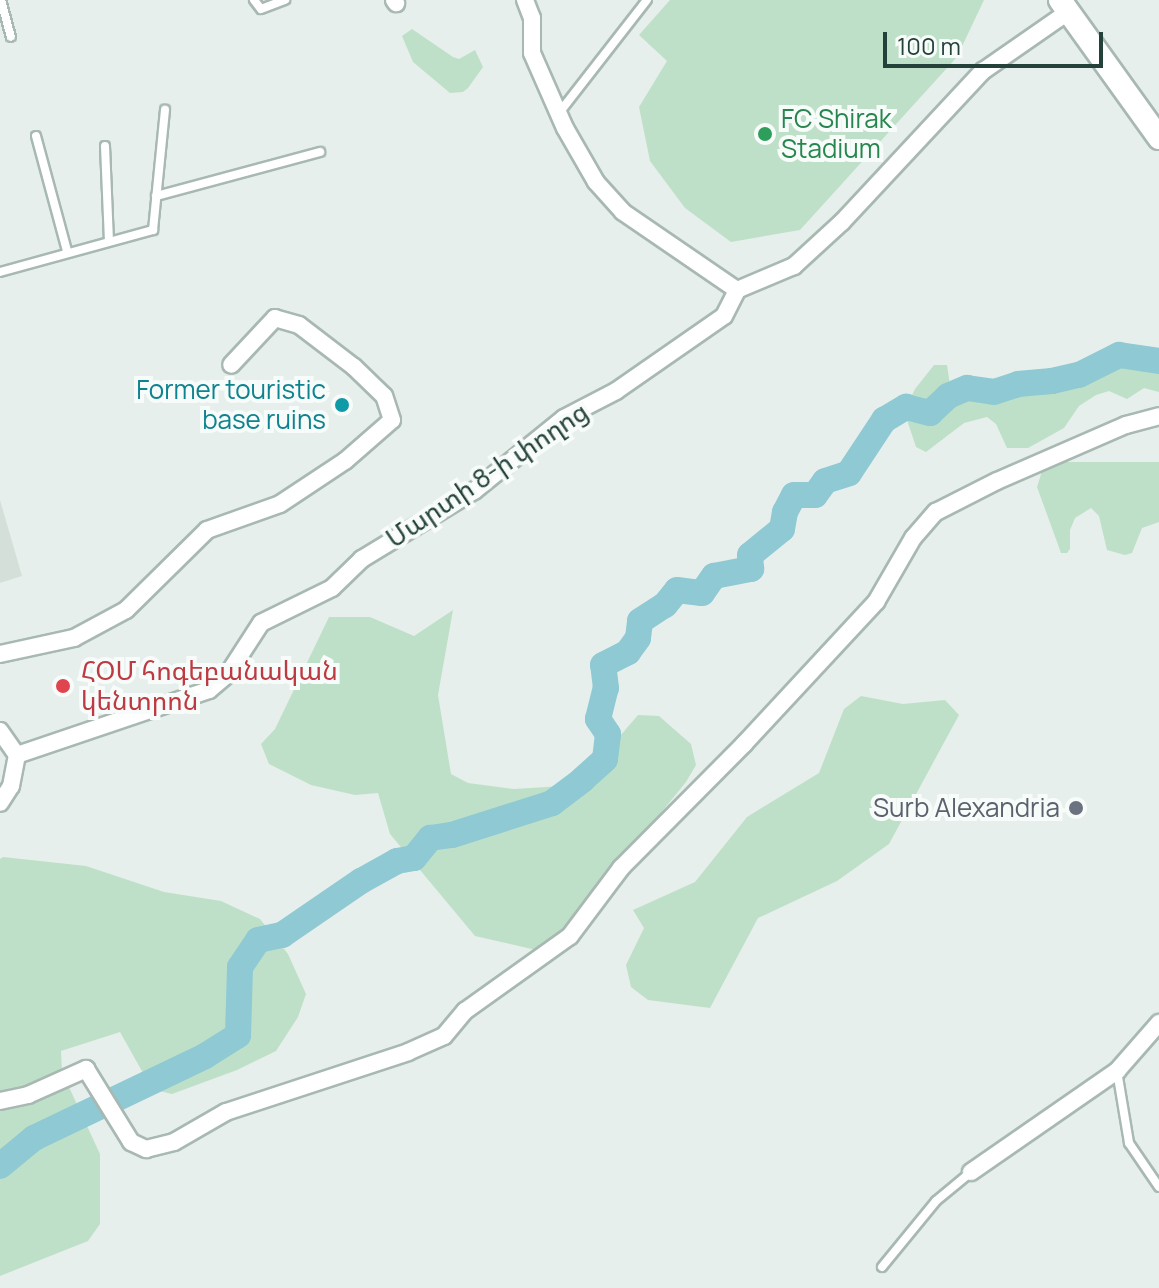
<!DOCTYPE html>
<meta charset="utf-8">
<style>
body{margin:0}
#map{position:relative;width:1159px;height:1288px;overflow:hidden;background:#e6efeb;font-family:Manrope,"Noto Sans Armenian",sans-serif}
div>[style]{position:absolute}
.built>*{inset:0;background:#d4dfda}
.green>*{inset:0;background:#bfe0c8}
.river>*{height:26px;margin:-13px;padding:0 13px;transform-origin:13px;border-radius:13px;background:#8ec9d4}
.roads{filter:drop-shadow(2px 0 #a8b8b2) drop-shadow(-2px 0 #a8b8b2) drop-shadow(0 2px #a8b8b2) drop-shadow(0 -2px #a8b8b2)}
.lane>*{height:8px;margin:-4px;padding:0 4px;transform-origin:4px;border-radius:4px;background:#fff}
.street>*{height:16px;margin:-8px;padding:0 8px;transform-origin:8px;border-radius:8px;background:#fff}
.secondary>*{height:22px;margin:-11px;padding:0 11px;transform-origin:11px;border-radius:11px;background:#fff}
.dots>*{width:22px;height:22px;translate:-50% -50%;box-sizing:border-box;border:4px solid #f7fbf9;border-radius:50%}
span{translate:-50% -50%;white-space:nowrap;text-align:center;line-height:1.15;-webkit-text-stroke:8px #f7fbf9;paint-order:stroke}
.leisure-label{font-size:26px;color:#27864d}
.left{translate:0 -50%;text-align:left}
.culture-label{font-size:26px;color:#0d838f}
.right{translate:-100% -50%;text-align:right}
.street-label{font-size:26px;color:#24423a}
.health-label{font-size:26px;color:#be3a42}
.worship-label{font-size:26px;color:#5b616d}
.scale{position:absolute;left:883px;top:32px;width:220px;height:36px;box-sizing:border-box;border:4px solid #24423a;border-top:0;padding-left:10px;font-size:24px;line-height:28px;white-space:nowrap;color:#24423a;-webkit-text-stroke:6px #f7fbf9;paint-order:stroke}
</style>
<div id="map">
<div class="built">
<div style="clip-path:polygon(0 500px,22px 576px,0 583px)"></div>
</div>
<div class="green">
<div style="clip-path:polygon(670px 0,984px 0,957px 57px,800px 230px,731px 242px,685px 208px,650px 161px,639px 107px,667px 61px,639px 35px)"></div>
<div style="clip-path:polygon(412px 29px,453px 57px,459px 59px,475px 50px,483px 67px,468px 88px,463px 92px,450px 93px,413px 62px,402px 36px)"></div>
<div style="clip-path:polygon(1103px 357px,1159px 357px,1159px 392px,1144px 388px,1127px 399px,1109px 391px,1096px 395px,1079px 406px,1064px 428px,1028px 448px,1007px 448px,996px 424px,987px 417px,964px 423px,926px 452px,916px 447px,904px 411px,915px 389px,934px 365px,947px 365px,950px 385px,958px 393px,994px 392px,1052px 381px)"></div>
<div style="clip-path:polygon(1062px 462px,1159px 462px,1159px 522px,1142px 528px,1132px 553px,1125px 555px,1107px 550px,1099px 516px,1091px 508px,1075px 518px,1070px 530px,1070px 549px,1067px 553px,1061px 553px,1037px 487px,1043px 468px)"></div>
<div style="clip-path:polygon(453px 610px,438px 695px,451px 774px,468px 783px,514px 789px,578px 785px,638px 715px,659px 716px,691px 744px,696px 765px,686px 782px,554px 944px,536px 950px,475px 936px,390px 834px,378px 793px,355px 795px,311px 785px,269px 764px,261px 744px,275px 729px,329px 617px,370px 617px,414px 636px)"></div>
<div style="clip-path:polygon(861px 696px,903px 704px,945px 700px,959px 715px,889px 844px,837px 881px,758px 918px,710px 1008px,648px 1000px,631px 987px,626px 965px,644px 928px,633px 910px,695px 882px,747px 817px,819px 773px,844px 709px)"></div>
<div style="clip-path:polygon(3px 857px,86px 866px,164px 892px,221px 901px,260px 919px,288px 954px,306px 994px,298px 1017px,276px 1051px,237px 1070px,172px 1094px,152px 1089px,120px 1032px,61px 1051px,62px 1072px,100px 1154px,100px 1224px,88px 1241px,0 1276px,0 859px)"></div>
</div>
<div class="river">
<div style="left:0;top:1166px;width:44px;rotate:-39.5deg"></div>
<div style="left:34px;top:1138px;width:190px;rotate:-25.6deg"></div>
<div style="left:205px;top:1056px;width:39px;rotate:-32deg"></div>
<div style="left:238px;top:1035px;width:68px;rotate:-88.3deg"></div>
<div style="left:240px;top:967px;width:32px;rotate:-56deg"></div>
<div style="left:258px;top:940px;width:25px;rotate:-12deg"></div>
<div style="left:282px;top:935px;width:96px;rotate:-34.4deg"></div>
<div style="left:361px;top:881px;width:41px;rotate:-29.1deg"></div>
<div style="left:397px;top:861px;width:17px;rotate:-10deg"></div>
<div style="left:414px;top:858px;width:26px;rotate:-51deg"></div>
<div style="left:430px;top:838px;width:22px;rotate:-8deg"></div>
<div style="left:452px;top:835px;width:105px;rotate:-17.7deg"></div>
<div style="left:552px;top:803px;width:38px;rotate:-37deg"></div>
<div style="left:582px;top:780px;width:31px;rotate:-42deg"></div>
<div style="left:605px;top:759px;width:25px;rotate:-83deg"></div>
<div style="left:608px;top:734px;width:18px;rotate:-124deg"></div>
<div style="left:598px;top:719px;width:32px;rotate:-76deg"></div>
<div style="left:606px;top:688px;width:23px;rotate:-97deg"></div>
<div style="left:603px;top:665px;width:28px;rotate:-27deg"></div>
<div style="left:628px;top:652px;width:17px;rotate:-54deg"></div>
<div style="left:638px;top:638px;width:17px;rotate:-83deg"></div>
<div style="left:640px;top:621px;width:30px;rotate:-33deg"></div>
<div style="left:665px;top:605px;width:19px;rotate:-51deg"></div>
<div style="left:677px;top:590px;width:25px;rotate:7deg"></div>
<div style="left:702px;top:593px;width:21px;rotate:-55deg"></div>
<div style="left:714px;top:576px;width:38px;rotate:-11deg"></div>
<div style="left:751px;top:569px;width:14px;rotate:-94deg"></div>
<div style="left:750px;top:555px;width:41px;rotate:-39.1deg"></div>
<div style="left:782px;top:529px;width:17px;rotate:-80deg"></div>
<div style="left:785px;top:512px;width:19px;rotate:-62deg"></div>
<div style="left:794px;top:495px;width:21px"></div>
<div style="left:815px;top:495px;width:17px;rotate:-54deg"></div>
<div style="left:825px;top:481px;width:25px;rotate:-18deg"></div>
<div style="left:849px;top:473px;width:64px;rotate:-56.6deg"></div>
<div style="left:884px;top:420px;width:26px;rotate:-31deg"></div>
<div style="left:906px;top:407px;width:25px;rotate:14deg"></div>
<div style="left:930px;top:413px;width:25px;rotate:-43deg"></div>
<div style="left:948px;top:396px;width:21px;rotate:-23deg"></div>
<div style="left:967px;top:388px;width:27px;rotate:8deg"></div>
<div style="left:994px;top:392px;width:25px;rotate:-18deg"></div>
<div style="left:1018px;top:384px;width:34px;rotate:-5deg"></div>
<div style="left:1052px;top:381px;width:28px;rotate:-13deg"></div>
<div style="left:1079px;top:375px;width:45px;rotate:-26.6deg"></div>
<div style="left:1119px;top:355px;width:40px;rotate:8.5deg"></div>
</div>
<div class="roads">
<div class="lane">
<div style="left:1px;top:0;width:38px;rotate:75deg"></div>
<div style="left:254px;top:0;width:11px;rotate:52deg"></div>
<div style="left:261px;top:9px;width:26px;rotate:-21deg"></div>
<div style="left:559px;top:113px;width:143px;rotate:-52.1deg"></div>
<div style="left:36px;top:136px;width:119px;rotate:74.9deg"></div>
<div style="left:105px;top:146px;width:95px;rotate:87.6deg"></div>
<div style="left:156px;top:196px;width:170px;rotate:-15deg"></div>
<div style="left:0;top:272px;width:159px;rotate:-15.4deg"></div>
<div style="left:153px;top:230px;width:121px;rotate:-84.3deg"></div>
<div style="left:1117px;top:1071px;width:73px;rotate:80.5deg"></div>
<div style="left:1129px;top:1143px;width:53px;rotate:55.7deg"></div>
<div style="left:882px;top:1267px;width:85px;rotate:-50.7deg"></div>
<div style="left:936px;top:1201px;width:45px;rotate:-39.6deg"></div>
</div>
<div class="street">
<div style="left:394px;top:0;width:4px;rotate:56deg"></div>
<div style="left:525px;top:0;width:19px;rotate:69deg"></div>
<div style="left:532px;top:18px;width:35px;rotate:90deg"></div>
<div style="left:532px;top:53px;width:82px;rotate:66.3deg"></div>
<div style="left:565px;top:128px;width:62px;rotate:60.1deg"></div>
<div style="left:596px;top:182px;width:40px;rotate:48deg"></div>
<div style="left:623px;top:212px;width:138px;rotate:34.4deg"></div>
<div style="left:0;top:654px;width:76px;rotate:-12.2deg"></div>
<div style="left:74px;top:638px;width:59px;rotate:-28.3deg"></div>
<div style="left:126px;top:610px;width:114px;rotate:-44.6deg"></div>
<div style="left:207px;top:530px;width:77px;rotate:-19.6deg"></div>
<div style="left:280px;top:504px;width:78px;rotate:-33.5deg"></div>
<div style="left:345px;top:461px;width:62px;rotate:-41.1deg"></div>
<div style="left:392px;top:420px;width:25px;rotate:-108deg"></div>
<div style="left:384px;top:396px;width:42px;rotate:-136deg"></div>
<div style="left:354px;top:367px;width:69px;rotate:-142.6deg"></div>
<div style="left:299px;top:325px;width:25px;rotate:-164deg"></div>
<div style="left:275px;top:318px;width:64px;rotate:133.1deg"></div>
<div style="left:0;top:731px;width:29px;rotate:55deg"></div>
<div style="left:17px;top:755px;width:32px;rotate:101deg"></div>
<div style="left:11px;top:786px;width:20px;rotate:123deg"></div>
<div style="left:17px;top:755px;width:203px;rotate:-18.7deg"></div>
<div style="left:209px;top:690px;width:25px;rotate:-40deg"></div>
<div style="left:228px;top:674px;width:61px;rotate:-57.1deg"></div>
<div style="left:261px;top:623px;width:79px;rotate:-26.2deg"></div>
<div style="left:332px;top:588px;width:42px;rotate:-44deg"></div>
<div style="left:362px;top:559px;width:131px;rotate:-31.3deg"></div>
<div style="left:474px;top:491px;width:116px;rotate:-39deg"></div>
<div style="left:564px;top:418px;width:59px;rotate:-27.4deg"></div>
<div style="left:616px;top:391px;width:131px;rotate:-34.8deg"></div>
<div style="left:724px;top:316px;width:29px;rotate:-63deg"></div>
<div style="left:737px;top:290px;width:62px;rotate:-22.8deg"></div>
<div style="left:794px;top:266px;width:65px;rotate:-42.5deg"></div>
<div style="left:842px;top:222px;width:207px;rotate:-47deg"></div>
<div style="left:983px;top:71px;width:103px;rotate:-34.8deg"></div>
<div style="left:0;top:1101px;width:29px;rotate:-12deg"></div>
<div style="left:28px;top:1095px;width:64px;rotate:-24.1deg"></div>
<div style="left:86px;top:1069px;width:86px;rotate:58.3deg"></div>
<div style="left:131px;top:1142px;width:17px;rotate:25deg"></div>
<div style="left:146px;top:1149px;width:29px;rotate:-14deg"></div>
<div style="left:174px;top:1142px;width:60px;rotate:-30deg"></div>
<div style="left:226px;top:1112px;width:192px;rotate:-18.2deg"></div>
<div style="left:408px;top:1052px;width:39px;rotate:-24deg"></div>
<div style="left:444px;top:1036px;width:33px;rotate:-50deg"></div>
<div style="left:465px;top:1011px;width:129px;rotate:-35.5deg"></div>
<div style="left:570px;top:936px;width:85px;rotate:-53.1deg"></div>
<div style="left:621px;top:868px;width:175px;rotate:-45.2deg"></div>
<div style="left:744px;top:744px;width:194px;rotate:-47.1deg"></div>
<div style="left:876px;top:602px;width:74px;rotate:-60deg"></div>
<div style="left:913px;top:538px;width:35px;rotate:-49deg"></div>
<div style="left:936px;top:512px;width:68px;rotate:-26.9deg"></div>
<div style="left:997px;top:481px;width:141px;rotate:-23.5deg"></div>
<div style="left:1126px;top:425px;width:34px;rotate:-15deg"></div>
<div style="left:971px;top:1172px;width:178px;rotate:-34.7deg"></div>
<div style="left:1117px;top:1071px;width:64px;rotate:-48.8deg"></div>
</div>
<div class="secondary">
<div style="left:1060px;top:0;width:170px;rotate:54.3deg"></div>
</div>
</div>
<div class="dots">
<div style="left:765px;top:134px;background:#2e9e5b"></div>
<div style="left:342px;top:405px;background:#0f9aa8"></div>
<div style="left:63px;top:686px;background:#e0444e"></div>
<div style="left:1076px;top:808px;background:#6b7280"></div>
</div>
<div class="leisure-label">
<span class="left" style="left:781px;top:134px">FC Shirak<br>Stadium</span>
</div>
<div class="culture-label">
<span class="right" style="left:326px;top:405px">Former touristic<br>base ruins</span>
</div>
<div class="street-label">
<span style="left:487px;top:475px;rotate:-34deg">Մարտի 8-ի փողոց</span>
</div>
<div class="health-label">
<span class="left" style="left:81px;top:686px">ՀՕՄ հոգեբանական<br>կենտրոն</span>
</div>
<div class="worship-label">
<span class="right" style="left:1060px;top:808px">Surb Alexandria</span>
</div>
<div class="scale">100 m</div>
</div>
